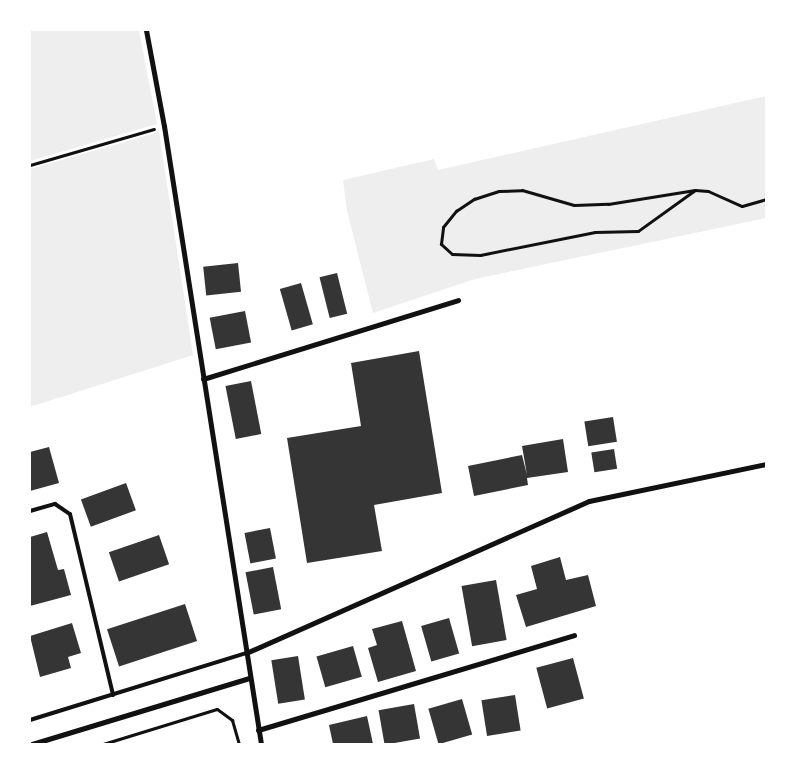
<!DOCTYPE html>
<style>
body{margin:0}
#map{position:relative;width:796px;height:774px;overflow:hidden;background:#fff;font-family:"Noto Sans",sans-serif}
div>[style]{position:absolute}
.green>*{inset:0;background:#eee}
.building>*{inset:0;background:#353535;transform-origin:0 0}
.path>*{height:3px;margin:-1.5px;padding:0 1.5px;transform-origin:1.5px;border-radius:1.5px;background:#111}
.service>*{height:4px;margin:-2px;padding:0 2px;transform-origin:2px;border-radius:2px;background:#111}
.minor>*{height:5px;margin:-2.5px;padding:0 2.5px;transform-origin:2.5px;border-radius:2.5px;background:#111}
span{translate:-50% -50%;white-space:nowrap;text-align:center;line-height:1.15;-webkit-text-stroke:5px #fff;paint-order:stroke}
.frame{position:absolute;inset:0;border:31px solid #fff;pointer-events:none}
</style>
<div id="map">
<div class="green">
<div style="clip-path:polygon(30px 30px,139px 30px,157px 124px,30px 161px)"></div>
<div style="clip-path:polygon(766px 96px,766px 218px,475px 279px,373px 313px,347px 211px,343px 180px,434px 159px,438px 170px)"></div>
<div style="clip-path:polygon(159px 132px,193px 355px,30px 407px,30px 169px)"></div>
</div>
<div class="building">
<div style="left:238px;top:263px;width:29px;height:35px;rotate:84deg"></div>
<div style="left:337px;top:273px;width:42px;height:18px;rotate:76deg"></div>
<div style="left:301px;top:283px;width:43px;height:22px;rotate:74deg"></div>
<div style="left:245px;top:311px;width:32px;height:36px;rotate:79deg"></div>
<div style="clip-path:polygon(419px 351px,442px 493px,374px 505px,382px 551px,307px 563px,287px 438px,361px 426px,351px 363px)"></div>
<div style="left:251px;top:381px;width:54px;height:26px;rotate:79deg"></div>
<div style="left:613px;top:417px;width:25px;height:29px;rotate:81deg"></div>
<div style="clip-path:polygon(563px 439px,568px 472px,527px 478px,528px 485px,474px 496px,468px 466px,522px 455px,527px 475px,522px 446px)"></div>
<div style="clip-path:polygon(49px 447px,59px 483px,30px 491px,30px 452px)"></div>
<div style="left:614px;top:449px;width:20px;height:23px;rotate:81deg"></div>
<div style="left:126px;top:483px;width:29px;height:48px;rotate:70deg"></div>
<div style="left:270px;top:528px;width:31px;height:26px;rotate:79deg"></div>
<div style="clip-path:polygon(47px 532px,58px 570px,64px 569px,71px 595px,30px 606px,30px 537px)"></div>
<div style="left:159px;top:535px;width:31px;height:53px;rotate:71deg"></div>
<div style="clip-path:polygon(560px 557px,566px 580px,588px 575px,596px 606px,526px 627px,516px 595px,537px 589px,531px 566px)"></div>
<div style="left:273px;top:567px;width:43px;height:28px;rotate:79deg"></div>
<div style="left:496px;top:580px;width:61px;height:35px;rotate:80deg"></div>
<div style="left:185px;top:604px;width:39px;height:82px;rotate:72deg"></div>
<div style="left:449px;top:618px;width:37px;height:29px;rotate:74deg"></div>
<div style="clip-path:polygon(402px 621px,416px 671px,378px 682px,368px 648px,377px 645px,372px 629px)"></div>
<div style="clip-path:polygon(72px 623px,81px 653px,68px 657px,71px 668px,40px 677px,30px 636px)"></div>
<div style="left:353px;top:646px;width:32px;height:38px;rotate:74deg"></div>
<div style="left:298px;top:656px;width:44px;height:27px;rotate:81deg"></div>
<div style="left:573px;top:658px;width:42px;height:38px;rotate:75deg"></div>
<div style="left:515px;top:695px;width:36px;height:34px;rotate:81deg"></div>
<div style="left:462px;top:699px;width:37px;height:35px;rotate:74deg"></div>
<div style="left:414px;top:704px;width:35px;height:36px;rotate:80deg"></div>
<div style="clip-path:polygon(367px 716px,373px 744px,333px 744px,329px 725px)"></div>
</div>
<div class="path">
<div style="left:30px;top:165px;width:129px;rotate:-16.2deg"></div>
<div style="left:695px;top:190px;width:70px;rotate:144.3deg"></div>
<div style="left:638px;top:231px;width:43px;rotate:178.7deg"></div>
<div style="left:595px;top:232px;width:117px;rotate:168.7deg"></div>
<div style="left:480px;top:255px;width:28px;rotate:-178deg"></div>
<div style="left:452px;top:254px;width:15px;rotate:-138deg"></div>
<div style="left:441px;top:244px;width:17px;rotate:-83deg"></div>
<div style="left:443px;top:227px;width:21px;rotate:-51deg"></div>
<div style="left:456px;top:211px;width:22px;rotate:-34deg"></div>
<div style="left:474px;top:199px;width:26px;rotate:-18deg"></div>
<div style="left:499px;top:191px;width:23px;rotate:-2deg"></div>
<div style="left:522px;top:190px;width:54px;rotate:16.1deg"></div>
<div style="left:574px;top:205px;width:34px;rotate:-2deg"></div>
<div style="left:608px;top:204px;width:88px;rotate:-9.1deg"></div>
<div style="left:695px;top:190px;width:13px;rotate:4deg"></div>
<div style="left:708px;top:191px;width:37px;rotate:24deg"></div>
<div style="left:742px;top:206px;width:25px;rotate:-16deg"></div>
<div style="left:103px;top:744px;width:119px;rotate:-17.1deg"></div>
<div style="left:217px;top:709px;width:19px;rotate:36deg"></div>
<div style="left:232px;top:720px;width:25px;rotate:74deg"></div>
</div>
<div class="service">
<div style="left:30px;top:511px;width:26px;rotate:-16deg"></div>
<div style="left:55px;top:504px;width:18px;rotate:34deg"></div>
<div style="left:70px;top:514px;width:186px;rotate:76.6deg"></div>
<div style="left:30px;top:720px;width:226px;rotate:-17.2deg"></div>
</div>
<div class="minor">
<div style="left:146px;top:30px;width:98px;rotate:79.4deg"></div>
<div style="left:164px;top:126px;width:626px;rotate:81.08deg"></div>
<div style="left:203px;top:379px;width:267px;rotate:-17.2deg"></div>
<div style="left:246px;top:653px;width:375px;rotate:-23.9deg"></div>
<div style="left:589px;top:501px;width:181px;rotate:-11.8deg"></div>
<div style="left:258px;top:730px;width:330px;rotate:-16.7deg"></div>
<div style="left:32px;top:744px;width:227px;rotate:-16.9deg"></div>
</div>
<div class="frame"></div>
</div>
